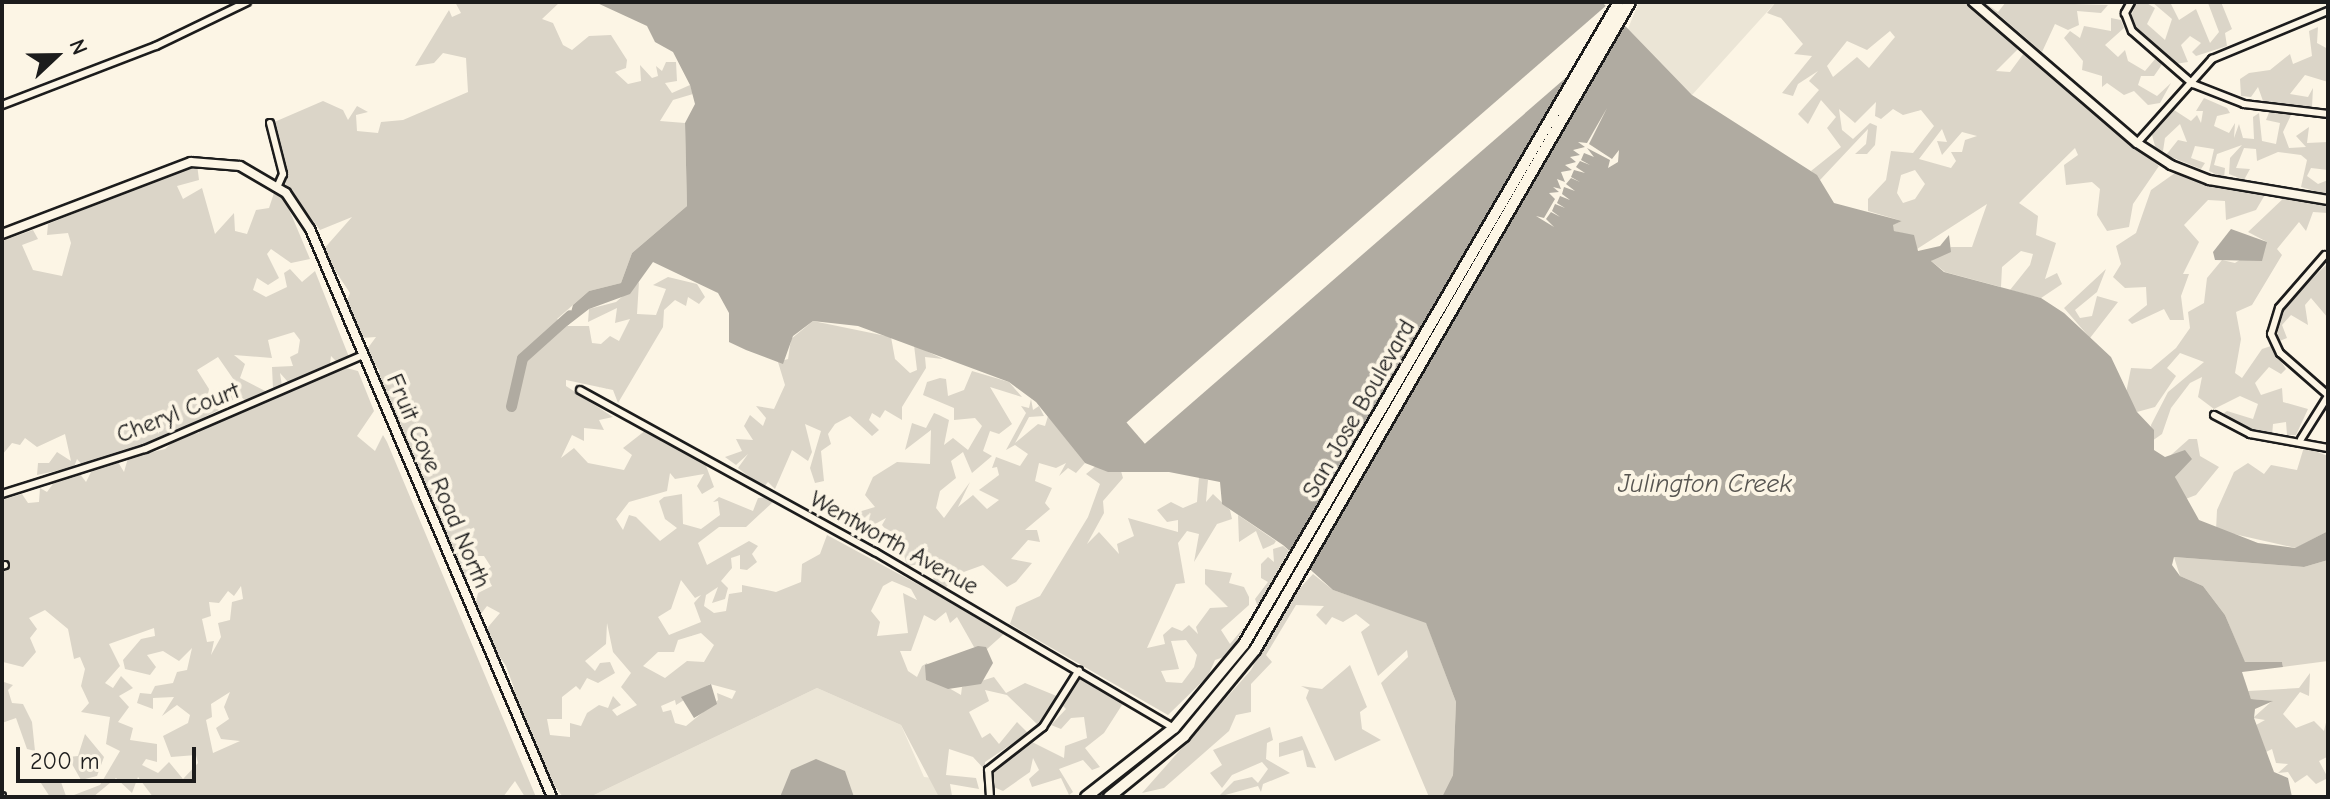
<!DOCTYPE html>
<style>
body{margin:0}
#map{position:relative;width:2330px;height:799px;overflow:hidden;background:#fcf5e5;font-family:"Comic Neue",sans-serif}
div>[style]{position:absolute}
.built>*{inset:0;background:#ebe5d6}
.green>*{inset:0;background:#dbd5c8}
.water>*{inset:0;background:#b0aba1}
.pier>*{inset:0;background:#fcf5e5;transform-origin:0 0}
.river>*{height:11px;margin:-5.5px;padding:0 5.5px;transform-origin:5.5px;border-radius:5.5px;background:#b0aba1}
.roads{filter:drop-shadow(2px 0 #1c1c1c) drop-shadow(-2px 0 #1c1c1c) drop-shadow(0 2px #1c1c1c) drop-shadow(0 -2px #1c1c1c)}
.minor>*{height:6px;margin:-3px;padding:0 3px;transform-origin:3px;border-radius:3px;background:#fcf5e5}
.tertiary>*{height:8px;margin:-4px;padding:0 4px;transform-origin:4px;border-radius:4px;background:#fcf5e5}
.primary>*{height:10px;margin:-5px;padding:0 5px;transform-origin:5px;border-radius:5px;background:#fcf5e5}
span{translate:-50% -50%;white-space:nowrap;text-align:center;line-height:1.15;-webkit-text-stroke:8px #fcf5e5;paint-order:stroke}
.street-label{font-size:24px;color:#1c1c1c}
.water-label{font-size:26px;color:#575551;font-style:italic}
.frame{position:absolute;inset:0;border:4px solid #1c1c1c;pointer-events:none}
.north{position:absolute;left:16px;top:16px;width:80px;height:80px;-webkit-text-stroke:6px #fcf5e5;paint-order:stroke;rotate:68deg;font-size:22px;font-weight:700;line-height:32px;text-align:center;color:#1c1c1c}
.north::after{content:'';display:block;margin:auto;width:28px;height:36px;background:#1c1c1c;clip-path:polygon(50% 0,100% 100%,50% 72%,0 100%)}
.scale{position:absolute;left:16px;top:747px;width:180px;height:36px;box-sizing:border-box;border:4px solid #1c1c1c;border-top:0;padding-left:10px;font-size:24px;line-height:28px;white-space:nowrap;color:#1c1c1c;-webkit-text-stroke:6px #fcf5e5;paint-order:stroke}
</style>
<div id="map">
<div class="built">
<div style="clip-path:polygon(1639px 2px,1776px 2px,1692px 95px,1627px 31px)"></div>
<div style="clip-path:polygon(817px 688px,901px 725px,924px 777px,934px 778px,941px 797px,590px 797px)"></div>
</div>
<div class="green">
<div style="clip-path:polygon(evenodd,455px 2px,560px 2px,542px 19px,553px 23px,563px 45px,572px 50px,589px 36px,611px 35px,627px 60px,626px 68px,615px 72px,628px 84px,641px 81px,640px 65px,652px 78px,658px 76px,656px 66px,662px 71px,666px 62px,676px 62px,677px 81px,665px 83px,672px 93px,690px 85px,693px 94px,673px 100px,660px 121px,685px 123px,687px 206px,632px 253px,621px 283px,589px 291px,557px 319px,567px 326px,589px 326px,592px 343px,601px 344px,610px 336px,619px 341px,630px 319px,615px 323px,617px 308px,588px 322px,589px 309px,616px 302px,639px 282px,637px 314px,656px 315px,666px 289px,653px 285px,668px 277px,697px 284px,705px 297px,699px 304px,688px 297px,686px 306px,675px 300px,664px 310px,663px 327px,618px 403px,613px 390px,566px 380px,566px 386px,613px 417px,599px 420px,604px 430px,584px 428px,584px 441px,572px 435px,561px 458px,574px 448px,588px 463px,624px 470px,632px 455px,623px 448px,646px 430px,705px 463px,714px 487px,702px 494px,697px 486px,704px 474px,675px 479px,670px 473px,667px 491px,629px 502px,616px 519px,623px 530px,629px 515px,636px 517px,660px 541px,677px 528px,665px 519px,659px 501px,664px 497px,682px 494px,683px 524px,701px 529px,720px 515px,718px 501px,713px 502px,719px 497px,753px 511px,758px 498px,769px 497px,773px 502px,746px 527px,719px 527px,698px 543px,707px 565px,749px 541px,758px 546px,752px 554px,757px 562px,747px 570px,740px 569px,740px 555px,731px 558px,732px 568px,721px 581px,728px 588px,725px 599px,712px 603px,718px 587px,706px 595px,704px 606px,714px 613px,726px 611px,729px 594px,742px 592px,742px 585px,776px 592px,801px 582px,802px 564px,820px 554px,827px 535px,1006px 632px,987px 649px,974px 647px,957px 617px,950px 623px,946px 612px,935px 621px,924px 615px,911px 651px,900px 651px,908px 671px,917px 677px,922px 666px,927px 663px,935px 680px,961px 695px,962px 687px,994px 677px,1006px 693px,1025px 683px,1059px 697px,1039px 726px,1007px 695px,985px 690px,989px 701px,969px 712px,982px 738px,990px 733px,999px 744px,1017px 722px,1028px 733px,985px 762px,985px 770px,973px 757px,949px 749px,946px 775px,976px 778px,979px 789px,950px 784px,952px 796px,939px 797px,901px 725px,817px 688px,590px 797px,563px 797px,540px 767px,508px 694px,514px 688px,506px 666px,483px 633px,500px 613px,487px 606px,477px 619px,474px 610px,478px 593px,492px 586px,484px 571px,491px 567px,484px 556px,474px 556px,483px 572px,479px 582px,460px 577px,381px 390px,379px 370px,365px 352px,376px 337px,362px 338px,353px 325px,345px 305px,350px 293px,322px 251px,352px 217px,320px 230px,285px 183px,272px 123px,323px 101px,343px 110px,348px 120px,357px 106px,368px 112px,356px 115px,357px 131px,378px 133px,381px 122px,403px 120px,468px 92px,466px 58px,443px 53px,434px 63px,415px 66px,449px 10px,452px 17px,461px 13px,455px 2px,681px 580px,695px 598px,701px 595px,694px 603px,701px 622px,669px 635px,658px 617px,671px 609px,681px 580px,455px 2px,892px 581px,911px 589px,917px 600px,903px 593px,908px 633px,877px 636px,880px 622px,871px 611px,883px 586px,892px 581px,455px 2px,607px 623px,613px 652px,631px 673px,621px 687px,637px 705px,617px 716px,612px 710px,621px 705px,613px 696px,608px 708px,599px 705px,587px 713px,581px 726px,570px 723px,570px 737px,550px 735px,547px 719px,562px 719px,562px 697px,576px 686px,580px 690px,587px 678px,598px 683px,615px 673px,610px 662px,600px 663px,595px 671px,585px 661px,606px 644px,607px 623px,455px 2px,701px 633px,714px 645px,704px 662px,687px 661px,665px 678px,643px 666px,658px 652px,674px 652px,678px 640px,701px 633px,455px 2px,710px 684px,736px 691px,732px 699px,717px 693px,718px 700px,686px 726px,675px 723px,671px 710px,663px 712px,661px 706px,675px 700px,676px 705px,710px 684px)"></div>
<div style="clip-path:polygon(evenodd,1776px 2px,1964px 2px,2018px 49px,1996px 71px,2010px 72px,2024px 53px,2159px 166px,2133px 204px,2129px 227px,2107px 231px,2097px 215px,2100px 189px,2092px 182px,2066px 185px,2064px 165px,2078px 155px,2075px 148px,2019px 203px,2038px 216px,2036px 235px,2056px 243px,2045px 279px,2057px 273px,2062px 284px,2041px 298px,2010px 290px,2030px 265px,2033px 254px,2021px 251px,2002px 267px,2001px 287px,1945px 272px,1931px 261px,1951px 247px,1972px 247px,1987px 204px,1917px 249px,1913px 236px,1894px 231px,1892px 225px,1902px 221px,1868px 211px,1868px 199px,1886px 180px,1891px 151px,1913px 153px,1934px 126px,1921px 110px,1903px 115px,1893px 109px,1881px 119px,1875px 116px,1876px 102px,1855px 123px,1839px 109px,1842px 130px,1853px 139px,1870px 123px,1877px 126px,1875px 145px,1867px 154px,1855px 154px,1866px 144px,1868px 129px,1820px 180px,1811px 171px,1841px 147px,1827px 128px,1836px 117px,1821px 100px,1808px 124px,1798px 114px,1819px 90px,1809px 81px,1818px 71px,1798px 84px,1793px 96px,1782px 93px,1812px 56px,1794px 54px,1803px 44px,1781px 18px,1767px 13px,1776px 2px,1890px 31px,1895px 37px,1869px 68px,1857px 57px,1833px 77px,1827px 66px,1847px 41px,1867px 50px,1890px 31px,1776px 2px,1942px 129px,1947px 142px,1937px 141px,1942px 155px,1962px 132px,1977px 136px,1965px 140px,1962px 152px,1951px 152px,1956px 161px,1951px 168px,1919px 159px,1942px 129px,1776px 2px,1915px 170px,1925px 184px,1915px 199px,1903px 203px,1897px 193px,1901px 175px,1915px 170px)"></div>
<div style="clip-path:polygon(1984px 2px,1998px 12px,2006px 2px,2108px 5px,2101px 13px,2077px 11px,2079px 25px,2068px 30px,2055px 24px,2042px 52px)"></div>
<div style="clip-path:polygon(2145px 2px,2155px 8px,2147px 24px,2165px 40px,2172px 19px,2152px 2px,2170px 2px,2179px 20px,2196px 9px,2210px 43px,2219px 32px,2208px 3px,2221px 2px,2232px 29px,2225px 33px,2227px 46px,2196px 56px,2192px 52px,2201px 43px,2190px 36px,2181px 45px,2188px 62px,2175px 64px,2129px 21px,2136px 4px)"></div>
<div style="clip-path:polygon(2111px 18px,2121px 20px,2124px 28px,2105px 45px,2118px 57px,2125px 50px,2128px 61px,2145px 71px,2156px 58px,2163px 63px,2154px 76px,2141px 76px,2138px 85px,2157px 96px,2171px 83px,2160px 103px,2148px 105px,2134px 91px,2124px 95px,2107px 83px,2102px 87px,2102px 76px,2082px 70px,2083px 61px,2064px 38px,2070px 31px,2080px 38px,2084px 26px,2111px 31px)"></div>
<div style="clip-path:polygon(2318px 27px,2317px 43px,2328px 49px,2328px 82px,2305px 75px,2290px 94px,2308px 97px,2313px 88px,2312px 107px,2263px 101px,2258px 87px,2251px 97px,2241px 96px,2240px 79px,2249px 73px,2270px 70px,2290px 54px,2293px 64px,2312px 56px,2309px 31px)"></div>
<div style="clip-path:polygon(2204px 98px,2227px 108px,2230px 113px,2217px 116px,2214px 126px,2229px 133px,2235px 123px,2234px 138px,2239px 124px,2243px 138px,2254px 139px,2253px 117px,2259px 113px,2262px 141px,2276px 144px,2280px 123px,2266px 120px,2270px 110px,2291px 115px,2283px 132px,2289px 148px,2306px 147px,2296px 136px,2309px 127px,2307px 143px,2328px 142px,2328px 170px,2311px 168px,2307px 176px,2318px 184px,2328px 180px,2328px 195px,2301px 187px,2307px 160px,2301px 155px,2278px 152px,2257px 161px,2256px 149px,2244px 148px,2236px 168px,2250px 169px,2244px 180px,2229px 174px,2230px 158px,2242px 145px,2217px 154px,2214px 165px,2225px 168px,2224px 178px,2209px 171px,2214px 149px,2195px 146px,2191px 158px,2205px 163px,2201px 169px,2166px 155px,2178px 140px,2187px 142px,2180px 124px,2165px 138px,2163px 151px,2156px 150px,2151px 131px,2171px 108px,2191px 121px,2197px 115px,2201px 123px,2203px 111px,2196px 111px)"></div>
<div style="clip-path:polygon(197px 164px,199px 180px,177px 186px,183px 199px,202px 188px,215px 234px,234px 213px,235px 231px,247px 234px,256px 210px,269px 208px,274px 193px,283px 195px,310px 259px,291px 263px,271px 249px,267px 254px,279px 278px,268px 285px,257px 278px,253px 290px,266px 297px,287px 287px,284px 273px,290px 269px,302px 282px,315px 271px,349px 357px,337px 362px,331px 356px,330px 364px,288px 382px,280px 373px,282px 386px,273px 389px,272px 367px,293px 366px,290px 357px,298px 353px,300px 340px,294px 332px,268px 340px,272px 358px,234px 355px,245px 364px,240px 378px,269px 393px,247px 402px,239px 395px,224px 407px,221px 390px,236px 383px,218px 357px,197px 370px,209px 389px,207px 402px,219px 410px,165px 436px,83px 466px,77px 459px,74px 467px,37px 475px,38px 463px,49px 463px,57px 452px,71px 461px,65px 434px,37px 447px,25px 438px,20px 445px,12px 443px,2px 455px,2px 241px,33px 230px,38px 239px,22px 245px,33px 270px,62px 276px,71px 243px,68px 233px,47px 235px,48px 224px)"></div>
<div style="clip-path:polygon(2175px 173px,2266px 193px,2256px 210px,2226px 220px,2225px 201px,2208px 200px,2184px 225px,2199px 242px,2183px 274px,2189px 274px,2181px 296px,2184px 320px,2170px 320px,2164px 309px,2132px 324px,2128px 320px,2147px 305px,2146px 287px,2125px 288px,2113px 277px,2121px 264px,2116px 246px,2136px 233px,2151px 190px)"></div>
<div style="clip-path:polygon(2287px 195px,2328px 202px,2328px 213px,2313px 212px,2306px 231px,2299px 222px,2277px 249px,2282px 255px,2252px 305px,2236px 312px,2241px 339px,2235px 373px,2242px 378px,2262px 349px,2271px 346px,2286px 369px,2281px 374px,2269px 367px,2255px 383px,2261px 395px,2282px 388px,2283px 402px,2308px 409px,2296px 435px,2287px 435px,2286px 422px,2273px 424px,2272px 436px,2219px 417px,2227px 411px,2253px 419px,2258px 404px,2240px 396px,2214px 409px,2198px 397px,2202px 377px,2190px 383px,2171px 408px,2162px 434px,2152px 441px,2151px 425px,2168px 392px,2204px 362px,2180px 353px,2167px 368px,2176px 376px,2155px 407px,2137px 412px,2126px 393px,2131px 368px,2151px 369px,2176px 348px,2190px 328px,2188px 312px,2204px 303px,2207px 278px,2222px 260px,2235px 263px,2267px 242px,2248px 232px)"></div>
<div style="clip-path:polygon(2328px 263px,2328px 318px,2311px 298px,2305px 305px,2308px 325px,2291px 315px,2282px 325px,2287px 338px,2277px 342px,2280px 310px)"></div>
<div style="clip-path:polygon(2106px 269px,2097px 292px,2075px 310px,2080px 318px,2092px 316px,2097px 296px,2118px 302px,2090px 338px,2064px 308px)"></div>
<div style="clip-path:polygon(813px 321px,891px 337px,895px 359px,910px 373px,917px 370px,914px 345px,943px 359px,925px 357px,926px 368px,902px 407px,902px 420px,885px 410px,880px 418px,872px 413px,869px 420px,879px 430px,872px 436px,850px 416px,835px 424px,828px 434px,831px 444px,821px 451px,824px 481px,815px 483px,810px 468px,821px 431px,805px 424px,812px 452px,808px 461px,792px 450px,775px 489px,768px 482px,763px 488px,738px 468px,748px 454px,736px 465px,725px 457px,742px 451px,736px 439px,753px 440px,744px 426px,750px 415px,763px 426px,766px 418px,756px 406px,774px 409px,785px 385px,778px 362px,788px 359px,791px 339px)"></div>
<div style="clip-path:polygon(evenodd,346px 368px,358px 371px,374px 411px,357px 436px,375px 451px,383px 435px,387px 442px,536px 797px,525px 797px,515px 781px,503px 797px,153px 797px,138px 777px,132px 793px,116px 778px,93px 797px,50px 797px,39px 780px,61px 782px,66px 796px,74px 795px,100px 785px,120px 751px,106px 744px,110px 717px,81px 712px,89px 703px,81px 686px,85px 669px,80px 657px,74px 659px,68px 629px,45px 610px,29px 618px,37px 629px,30px 638px,36px 652px,23px 667px,3px 662px,2px 671px,2px 568px,8px 565px,2px 563px,2px 500px,22px 494px,28px 503px,39px 502px,40px 488px,47px 492px,58px 477px,80px 474px,86px 482px,92px 470px,118px 462px,124px 472px,128px 458px,165px 449px,180px 435px,199px 433px,198px 426px,346px 368px,241px 586px,243px 599px,232px 602px,230px 620px,218px 623px,221px 637px,211px 655px,214px 641px,207px 642px,202px 619px,211px 616px,209px 602px,219px 603px,228px 591px,234px 596px,241px 586px,346px 368px,154px 628px,155px 636px,141px 639px,123px 660px,125px 669px,150px 675px,156px 667px,147px 655px,163px 651px,179px 661px,192px 648px,187px 670px,177px 672px,173px 683px,155px 686px,151px 694px,140px 693px,137px 703px,153px 709px,153px 698px,174px 697px,162px 716px,177px 705px,190px 715px,188px 723px,163px 736px,171px 757px,196px 755px,198px 763px,183px 779px,169px 762px,158px 773px,142px 765px,146px 759px,157px 762px,157px 744px,130px 740px,133px 728px,118px 722px,129px 707px,119px 696px,133px 688px,121px 676px,113px 688px,105px 683px,120px 666px,109px 644px,154px 628px,346px 368px,230px 692px,224px 707px,229px 719px,216px 728px,221px 739px,240px 741px,213px 753px,206px 720px,212px 717px,211px 704px,230px 692px)"></div>
<div style="clip-path:polygon(972px 371px,1009px 382px,1022px 397px,990px 387px,1012px 424px,999px 434px,990px 431px,983px 451px,992px 456px,972px 473px,963px 452px,951px 461px,956px 478px,940px 491px,936px 508px,944px 518px,970px 482px,958px 507px,973px 495px,987px 509px,999px 500px,979px 490px,999px 475px,997px 467px,992px 468px,996px 457px,1020px 466px,1028px 454px,1015px 445px,1006px 450px,1026px 413px,1021px 406px,1029px 408px,1031px 399px,1033px 410px,1039px 406px,1044px 416px,1029px 417px,1015px 443px,1038px 424px,1045px 426px,1048px 416px,1085px 463px,1076px 473px,1068px 468px,1059px 476px,1066px 463px,1056px 468px,1039px 463px,1035px 481px,1052px 488px,1045px 503px,1050px 509px,1025px 530px,1037px 530px,1040px 542px,1028px 540px,1011px 559px,1032px 563px,1016px 582px,1007px 587px,983px 565px,961px 573px,944px 589px,933px 582px,935px 562px,907px 566px,904px 555px,885px 547px,891px 536px,882px 525px,886px 518px,857px 534px,849px 524px,855px 513px,875px 507px,865px 495px,873px 477px,897px 462px,930px 464px,931px 430px,905px 450px,912px 423px,926px 428px,934px 413px,939px 415px,949px 420px,944px 445px,953px 438px,968px 450px,982px 426px,975px 418px,954px 420px,954px 408px,923px 395px,927px 382px,940px 378px,946px 379px,948px 396px,964px 390px)"></div>
<div style="clip-path:polygon(2189px 439px,2197px 439px,2200px 456px,2219px 467px,2196px 495px,2183px 500px,2175px 477px,2191px 459px,2171px 455px)"></div>
<div style="clip-path:polygon(2304px 447px,2328px 456px,2326px 532px,2296px 548px,2216px 530px,2217px 510px,2234px 472px,2248px 463px,2264px 474px,2271px 465px,2297px 470px)"></div>
<div style="clip-path:polygon(evenodd,1097px 465px,1121px 471px,1123px 478px,1103px 501px,1104px 513px,1087px 544px,1099px 532px,1119px 554px,1117px 544px,1134px 536px,1128px 518px,1178px 532px,1178px 520px,1167px 522px,1157px 510px,1171px 502px,1183px 508px,1197px 502px,1199px 477px,1208px 480px,1206px 502px,1213px 494px,1230px 510px,1232px 519px,1217px 524px,1194px 562px,1199px 534px,1187px 531px,1178px 543px,1185px 583px,1176px 584px,1147px 648px,1165px 644px,1163px 635px,1172px 627px,1182px 631px,1189px 625px,1198px 634px,1196px 627px,1210px 608px,1228px 607px,1205px 584px,1205px 569px,1232px 573px,1229px 583px,1244px 587px,1249px 597px,1249px 605px,1221px 630px,1230px 644px,1245px 626px,1227px 656px,1215px 660px,1208px 676px,1168px 715px,1010px 624px,1016px 607px,1040px 596px,1088px 517px,1100px 484px,1086px 474px,1097px 465px,1186px 640px,1197px 655px,1194px 667px,1182px 683px,1166px 682px,1161px 671px,1179px 669px,1171px 641px,1186px 640px)"></div>
<div style="clip-path:polygon(1238px 515px,1276px 541px,1274px 544px,1263px 549px,1256px 531px,1239px 542px)"></div>
<div style="clip-path:polygon(1283px 546px,1289px 551px,1258px 607px,1255px 599px,1268px 582px,1261px 578px,1261px 564px,1268px 557px,1274px 562px,1273px 549px)"></div>
<div style="clip-path:polygon(2174px 557px,2304px 567px,2328px 560px,2328px 661px,2283px 667px,2282px 662px,2245px 663px,2225px 615px,2203px 586px,2180px 576px)"></div>
<div style="clip-path:polygon(1313px 574px,1333px 590px,1426px 622px,1456px 702px,1453px 775px,1442px 797px,1429px 797px,1381px 683px,1408px 657px,1407px 650px,1378px 676px,1361px 632px,1370px 625px,1356px 614px,1343px 622px,1332px 617px,1326px 625px,1316px 615px,1324px 606px,1296px 605px,1266px 655px,1272px 662px,1251px 684px,1251px 712px,1236px 715px,1229px 731px,1164px 788px,1142px 793px,1251px 670px,1289px 600px)"></div>
<div style="clip-path:polygon(1350px 665px,1367px 707px,1360px 712px,1362px 729px,1381px 740px,1335px 761px,1306px 698px,1309px 690px,1301px 686px,1322px 689px)"></div>
<div style="clip-path:polygon(2310px 673px,2309px 696px,2300px 692px,2283px 714px,2296px 728px,2314px 721px,2324px 731px,2328px 714px,2327px 757px,2319px 761px,2328px 778px,2316px 784px,2307px 775px,2295px 783px,2288px 772px,2278px 773px,2288px 764px,2276px 763px,2272px 749px,2266px 752px,2256px 725px,2265px 720px,2253px 718px,2272px 701px,2251px 699px,2248px 691px,2299px 688px)"></div>
<div style="clip-path:polygon(1079px 675px,1129px 706px,1122px 705px,1104px 733px,1085px 748px,1100px 767px,1092px 770px,1083px 760px,1059px 769px,1073px 792px,1069px 795px,1061px 778px,1032px 787px,1029px 779px,1039px 770px,1033px 758px,1030px 772px,1003px 791px,989px 785px,997px 765px,1032px 742px,1064px 758px,1065px 746px,1087px 738px,1084px 717px,1071px 718px,1061px 729px,1051px 725px,1066px 709px,1062px 705px)"></div>
<div style="clip-path:polygon(4px 682px,13px 685px,8px 690px,12px 703px,23px 704px,32px 722px,35px 751px,27px 749px,16px 718px,2px 723px)"></div>
<div style="clip-path:polygon(1270px 727px,1273px 740px,1267px 743px,1266px 759px,1290px 773px,1263px 784px,1261px 792px,1258px 786px,1218px 797px,1234px 781px,1252px 777px,1258px 783px,1268px 769px,1262px 762px,1232px 775px,1222px 788px,1210px 773px,1222px 765px,1213px 750px)"></div>
<div style="clip-path:polygon(85px 734px,104px 757px,97px 776px,81px 780px,68px 757px,78px 756px)"></div>
<div style="clip-path:polygon(1302px 736px,1316px 768px,1307px 767px,1303px 750px,1279px 757px,1279px 743px)"></div>
</div>
<div class="water">
<div style="clip-path:polygon(595px 2px,1602px 2px,1692px 95px,1817px 175px,1834px 203px,1902px 221px,1893px 225px,1894px 231px,1914px 235px,1918px 251px,1940px 246px,1949px 235px,1951px 252px,1931px 261px,1944px 272px,2041px 298px,2064px 313px,2111px 357px,2137px 412px,2154px 430px,2154px 450px,2165px 457px,2185px 450px,2192px 459px,2175px 477px,2199px 520px,2258px 543px,2295px 548px,2328px 531px,2328px 560px,2304px 567px,2174px 557px,2172px 565px,2180px 576px,2203px 586px,2225px 615px,2245px 662px,2282px 662px,2283px 667px,2242px 672px,2251px 699px,2273px 701px,2255px 709px,2254px 718px,2274px 772px,2288px 778px,2292px 797px,1442px 797px,1453px 775px,1456px 702px,1426px 623px,1333px 590px,1283px 545px,1222px 504px,1220px 482px,1169px 472px,1108px 472px,1085px 463px,1036px 402px,1009px 382px,858px 326px,813px 321px,793px 336px,783px 364px,746px 350px,729px 342px,729px 313px,718px 293px,653px 262px,630px 294px,589px 309px,567px 326px,573px 305px,589px 291px,621px 283px,632px 253px,687px 206px,685px 123px,695px 104px,690px 85px,673px 52px,655px 42px,647px 26px)"></div>
<div style="clip-path:polygon(2231px 229px,2267px 242px,2262px 261px,2215px 260px,2213px 252px)"></div>
<div style="clip-path:polygon(978px 646px,986px 647px,993px 663px,981px 684px,948px 689px,926px 680px,925px 665px)"></div>
<div style="clip-path:polygon(711px 684px,717px 704px,694px 718px,681px 697px)"></div>
<div style="clip-path:polygon(816px 759px,845px 771px,854px 797px,780px 797px,791px 770px)"></div>
</div>
<div class="pier">
<div style="left:1608px;top:4px;width:28px;height:638px;rotate:49deg"></div>
<div style="clip-path:polygon(1607px 108px,1589px 144px,1612px 159px,1619px 150px,1618px 162px,1608px 168px,1610px 160px,1587px 148px,1594px 157px,1584px 153px,1581px 160px,1590px 165px,1580px 161px,1576px 167px,1585px 173px,1574px 170px,1571px 177px,1580px 182px,1571px 178px,1566px 184px,1575px 191px,1564px 187px,1562px 194px,1570px 200px,1560px 196px,1557px 203px,1565px 208px,1555px 204px,1552px 211px,1560px 217px,1551px 212px,1546px 219px,1554px 227px,1536px 216px,1544px 218px,1555px 199px,1549px 193px,1559px 192px,1553px 187px,1561px 189px,1557px 179px,1565px 182px,1561px 172px,1572px 170px,1565px 165px,1576px 162px,1570px 157px,1580px 155px,1573px 150px,1585px 147px,1578px 142px,1587px 143px)"></div>
</div>
<div class="river">
<div style="left:511px;top:406px;width:49px;rotate:-77.1deg"></div>
<div style="left:522px;top:358px;width:64px;rotate:-41.9deg"></div>
</div>
<div class="roads">
<div class="minor">
<div style="left:2131px;top:2px;width:13px;rotate:119deg"></div>
<div style="left:2125px;top:13px;width:19px;rotate:69deg"></div>
<div style="left:2132px;top:31px;width:81px;rotate:41deg"></div>
<div style="left:2193px;top:84px;width:55px;rotate:21.4deg"></div>
<div style="left:2244px;top:104px;width:85px;rotate:6.8deg"></div>
<div style="left:2px;top:105px;width:165px;rotate:-21deg"></div>
<div style="left:156px;top:46px;width:101px;rotate:-25.8deg"></div>
<div style="left:270px;top:123px;width:53px;rotate:75.7deg"></div>
<div style="left:283px;top:174px;width:12px;rotate:114deg"></div>
<div style="left:2137px;top:143px;width:113px;rotate:-48.2deg"></div>
<div style="left:2212px;top:59px;width:126px;rotate:-22.5deg"></div>
<div style="left:2325px;top:255px;width:70px;rotate:131deg"></div>
<div style="left:2279px;top:308px;width:27px;rotate:107deg"></div>
<div style="left:2271px;top:334px;width:21px;rotate:65deg"></div>
<div style="left:2280px;top:353px;width:64px;rotate:41.2deg"></div>
<div style="left:580px;top:390px;width:337px;rotate:28.8deg"></div>
<div style="left:875px;top:552px;width:348px;rotate:30.5deg"></div>
<div style="left:2214px;top:415px;width:41px;rotate:27.8deg"></div>
<div style="left:2250px;top:434px;width:79px;rotate:10.2deg"></div>
<div style="left:2301px;top:439px;width:51px;rotate:-57.9deg"></div>
<div style="left:2px;top:494px;width:150px;rotate:-17.5deg"></div>
<div style="left:145px;top:449px;width:237px;rotate:-23.3deg"></div>
<div style="left:2px;top:566px;width:3px;rotate:-18deg"></div>
<div style="left:2px;top:796px;width:1px;rotate:90deg"></div>
<div style="left:990px;top:797px;width:27px;rotate:-94deg"></div>
<div style="left:988px;top:770px;width:70px;rotate:-38deg"></div>
<div style="left:1043px;top:727px;width:67px;rotate:-57.7deg"></div>
</div>
<div class="tertiary">
<div style="left:1973px;top:2px;width:216px;rotate:40.7deg"></div>
<div style="left:2137px;top:143px;width:40px;rotate:32.9deg"></div>
<div style="left:2171px;top:165px;width:41px;rotate:21.5deg"></div>
<div style="left:2209px;top:180px;width:121px;rotate:9.5deg"></div>
<div style="left:2px;top:234px;width:202px;rotate:-20.9deg"></div>
<div style="left:191px;top:162px;width:49px;rotate:4.7deg"></div>
<div style="left:240px;top:166px;width:53px;rotate:30.4deg"></div>
<div style="left:286px;top:193px;width:43px;rotate:56.3deg"></div>
<div style="left:310px;top:229px;width:617px;rotate:66.92deg"></div>
</div>
<div class="primary">
<div style="left:1086px;top:797px;width:112px;rotate:-38.1deg"></div>
<div style="left:1174px;top:728px;width:109px;rotate:-50.2deg"></div>
<div style="left:1244px;top:644px;width:743px;rotate:-59.71deg"></div>
<div style="left:1109px;top:797px;width:97px;rotate:-39.1deg"></div>
<div style="left:1184px;top:736px;width:112px;rotate:-50.5deg"></div>
<div style="left:1255px;top:650px;width:749px;rotate:-59.94deg"></div>
</div>
</div>
<div class="street-label">
<span style="left:1359px;top:409px;rotate:-60deg">San Jose Boulevard</span>
<span style="left:178px;top:413px;rotate:-21deg">Cheryl Court</span>
<span style="left:438px;top:481px;rotate:67deg">Fruit Cove Road North</span>
<span style="left:894px;top:543px;rotate:29deg">Wentworth Avenue</span>
</div>
<div class="water-label">
<span style="left:1705px;top:485px">Julington Creek</span>
</div>
<div class="frame"></div>
<div class="north">N</div>
<div class="scale">200 m</div>
</div>
